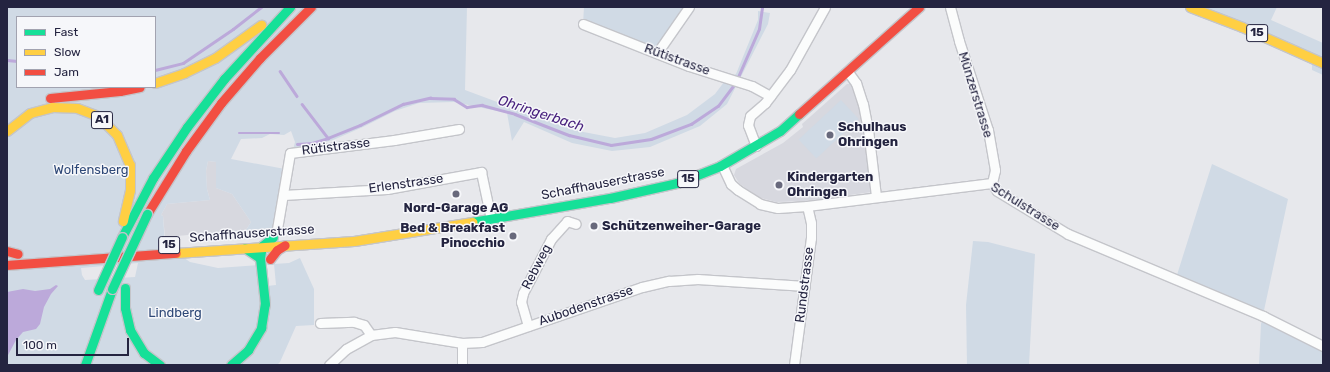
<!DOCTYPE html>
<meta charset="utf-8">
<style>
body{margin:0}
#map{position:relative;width:1330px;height:372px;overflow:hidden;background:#e7e8ec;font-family:Rubik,sans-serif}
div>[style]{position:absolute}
.built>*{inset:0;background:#d7d8df}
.green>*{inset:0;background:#d0dae5;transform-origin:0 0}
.water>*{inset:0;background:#bca9da}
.stream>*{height:2.5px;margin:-1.25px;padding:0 1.25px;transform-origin:1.25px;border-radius:1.25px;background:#bca9da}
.roads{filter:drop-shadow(1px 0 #c4c5ca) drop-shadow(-1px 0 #c4c5ca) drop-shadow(0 1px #c4c5ca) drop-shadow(0 -1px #c4c5ca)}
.street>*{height:9px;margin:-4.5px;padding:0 4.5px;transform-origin:4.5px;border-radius:4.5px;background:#fbfcfc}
.fast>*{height:9px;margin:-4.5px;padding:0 4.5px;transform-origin:4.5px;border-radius:4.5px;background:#16e098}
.slow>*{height:9px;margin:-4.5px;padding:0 4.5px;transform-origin:4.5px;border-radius:4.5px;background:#ffcf43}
.jam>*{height:9px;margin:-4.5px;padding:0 4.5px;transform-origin:4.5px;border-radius:4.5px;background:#f24e42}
.bridges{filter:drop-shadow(1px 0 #c2c3ca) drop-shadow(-1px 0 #c2c3ca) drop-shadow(0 1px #c2c3ca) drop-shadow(0 -1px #c2c3ca)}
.fast-bridge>*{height:9px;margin:-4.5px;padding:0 4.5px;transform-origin:4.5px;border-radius:4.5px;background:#16e098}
.dots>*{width:11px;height:11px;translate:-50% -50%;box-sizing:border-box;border:2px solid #f6f7fa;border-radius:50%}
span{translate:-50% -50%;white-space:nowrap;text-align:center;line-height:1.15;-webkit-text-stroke:3px #f6f7fa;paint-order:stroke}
.shield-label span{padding:1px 3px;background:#f6f7fa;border:1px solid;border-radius:3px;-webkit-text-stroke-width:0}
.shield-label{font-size:12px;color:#242440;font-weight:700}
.street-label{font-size:13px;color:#242440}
.poi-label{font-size:13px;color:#242440;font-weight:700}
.left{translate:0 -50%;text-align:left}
.right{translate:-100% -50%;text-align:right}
.park-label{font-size:13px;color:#2e4877}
.water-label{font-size:14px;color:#461e7c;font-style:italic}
.frame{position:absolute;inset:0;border:8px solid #242440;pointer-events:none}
.legend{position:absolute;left:16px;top:16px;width:140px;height:72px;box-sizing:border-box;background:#f6f7fa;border:1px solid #a2a3b0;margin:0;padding:5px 7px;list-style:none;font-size:12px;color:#242440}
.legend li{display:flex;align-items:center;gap:8px;height:20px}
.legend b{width:20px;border:1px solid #a2a3b0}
.scale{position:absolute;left:16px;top:338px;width:113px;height:18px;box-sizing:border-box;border:2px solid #242440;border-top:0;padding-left:5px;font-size:12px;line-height:14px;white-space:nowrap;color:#242440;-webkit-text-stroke:3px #f6f7fa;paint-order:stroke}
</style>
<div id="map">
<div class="built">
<div style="clip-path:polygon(847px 84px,851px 84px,855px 89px,865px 124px,872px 192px,805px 201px,776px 202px,757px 197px,739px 183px,734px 175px,736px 169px,783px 143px,803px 127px,802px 124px)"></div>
<div style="clip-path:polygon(208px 161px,216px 162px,216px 188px,232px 194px,251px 222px,246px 230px,165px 237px,163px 216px,161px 215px,167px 204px,210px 200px,207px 189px,206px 171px)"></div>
</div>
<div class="green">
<div style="clip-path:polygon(evenodd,7px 7px,467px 7px,465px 90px,573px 130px,615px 138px,645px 133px,687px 115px,715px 94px,727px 78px,736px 74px,758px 20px,758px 11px,770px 13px,768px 24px,727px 104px,700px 126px,650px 147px,612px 151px,572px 143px,524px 122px,512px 141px,507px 113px,454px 102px,419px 103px,395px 111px,363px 127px,333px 140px,293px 150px,295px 142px,291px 131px,284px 135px,270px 134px,262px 138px,241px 139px,231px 159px,285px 169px,274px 228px,246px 230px,251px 222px,232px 194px,216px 188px,216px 162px,208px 161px,206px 171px,207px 189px,210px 200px,167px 204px,161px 215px,163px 216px,165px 245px,190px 262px,218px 268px,258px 265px,258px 287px,276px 285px,274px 264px,289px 263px,300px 258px,314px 289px,314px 325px,296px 326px,280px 362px,277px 365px,7px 365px,7px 7px,17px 17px,155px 17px,155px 87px,17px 87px,17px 17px,7px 7px,138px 263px,135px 277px,85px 280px,82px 275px,81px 268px,138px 263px)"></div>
<div style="clip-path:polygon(584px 7px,689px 7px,657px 53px,583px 24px)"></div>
<div style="clip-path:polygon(1190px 7px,1277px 7px,1271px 20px,1323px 43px,1323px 75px,1312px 70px,1312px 64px)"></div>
<div style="left:841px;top:100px;width:26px;height:58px;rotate:47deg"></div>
<div style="clip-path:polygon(1212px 164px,1288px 199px,1263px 315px,1323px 346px,1323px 365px,1259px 365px,1261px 324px,1263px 316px,1176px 278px)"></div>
<div style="clip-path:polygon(973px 241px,988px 242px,1035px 254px,1029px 365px,967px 365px,966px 305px)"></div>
</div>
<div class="water">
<div style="clip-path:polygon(56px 285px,58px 286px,51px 294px,44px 307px,40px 324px,36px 329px,23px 332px,16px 340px,7px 357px,7px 292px,23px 289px,35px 291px,50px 289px)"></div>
</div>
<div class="stream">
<div style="left:7px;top:60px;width:10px;rotate:6deg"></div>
<div style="left:155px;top:70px;width:29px;rotate:-14deg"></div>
<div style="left:183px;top:63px;width:60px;rotate:-34.2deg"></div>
<div style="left:233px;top:29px;width:36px;rotate:-38deg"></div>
<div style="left:280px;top:71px;width:30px;rotate:56deg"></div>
<div style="left:738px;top:77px;width:52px;rotate:-66.4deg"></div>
<div style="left:759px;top:29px;width:22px;rotate:-82deg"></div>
<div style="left:302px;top:104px;width:43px;rotate:52.6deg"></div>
<div style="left:328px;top:138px;width:35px;rotate:-22deg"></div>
<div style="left:360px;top:125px;width:48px;rotate:-26deg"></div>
<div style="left:403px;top:104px;width:28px;rotate:-13deg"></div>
<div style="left:430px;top:98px;width:24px;rotate:2deg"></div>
<div style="left:454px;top:99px;width:15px;rotate:32deg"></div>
<div style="left:467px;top:107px;width:15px;rotate:-8deg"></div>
<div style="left:482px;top:105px;width:34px;rotate:15deg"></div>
<div style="left:515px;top:114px;width:58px;rotate:21.3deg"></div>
<div style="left:569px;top:135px;width:43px;rotate:13.4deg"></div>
<div style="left:611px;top:145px;width:40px;rotate:-8.5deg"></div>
<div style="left:651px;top:139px;width:43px;rotate:-20.6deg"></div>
<div style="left:691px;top:124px;width:32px;rotate:-34deg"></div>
<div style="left:718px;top:106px;width:26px;rotate:-53deg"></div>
<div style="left:239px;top:133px;width:40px"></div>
<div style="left:297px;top:144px;width:15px;rotate:-4deg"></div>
<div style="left:312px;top:143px;width:17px;rotate:-17deg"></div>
</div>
<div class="roads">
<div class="street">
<div style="left:950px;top:7px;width:35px;rotate:75deg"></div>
<div style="left:959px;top:41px;width:94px;rotate:72deg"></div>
<div style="left:988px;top:130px;width:41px;rotate:80.1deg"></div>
<div style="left:995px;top:170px;width:13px;rotate:103deg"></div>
<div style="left:583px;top:24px;width:114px;rotate:21.6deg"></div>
<div style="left:689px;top:66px;width:66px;rotate:17.6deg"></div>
<div style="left:752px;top:86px;width:21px;rotate:29deg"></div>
<div style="left:657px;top:53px;width:56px;rotate:-55.2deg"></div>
<div style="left:848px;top:72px;width:14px;rotate:54deg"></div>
<div style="left:856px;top:83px;width:22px;rotate:72deg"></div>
<div style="left:863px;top:104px;width:25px;rotate:79deg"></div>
<div style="left:868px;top:129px;width:67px;rotate:83.2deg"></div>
<div style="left:756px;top:146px;width:22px;rotate:-111deg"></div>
<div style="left:748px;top:125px;width:9px;rotate:-77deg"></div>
<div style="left:750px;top:116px;width:20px;rotate:-41deg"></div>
<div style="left:765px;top:103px;width:41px;rotate:-52.9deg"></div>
<div style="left:790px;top:70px;width:72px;rotate:-60.9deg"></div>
<div style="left:722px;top:165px;width:21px;rotate:65deg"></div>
<div style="left:731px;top:184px;width:9px;rotate:41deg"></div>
<div style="left:738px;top:190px;width:26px;rotate:32deg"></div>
<div style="left:760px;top:204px;width:18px;rotate:13deg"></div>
<div style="left:778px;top:208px;width:29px;rotate:-4deg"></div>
<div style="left:807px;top:206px;width:186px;rotate:-7.1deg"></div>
<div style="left:992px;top:183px;width:9px;rotate:58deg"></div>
<div style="left:997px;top:191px;width:83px;rotate:31.2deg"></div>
<div style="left:1068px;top:234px;width:212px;rotate:22.8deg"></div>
<div style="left:1263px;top:316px;width:67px;rotate:26.6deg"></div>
<div style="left:283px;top:195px;width:104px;rotate:-3.3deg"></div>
<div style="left:387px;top:189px;width:96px;rotate:-10.3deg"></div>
<div style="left:481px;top:172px;width:48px;rotate:78deg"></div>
<div style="left:277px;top:229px;width:77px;rotate:-80.3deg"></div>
<div style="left:290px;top:153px;width:105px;rotate:-7.1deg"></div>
<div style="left:394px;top:140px;width:66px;rotate:-9.6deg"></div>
<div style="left:320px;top:323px;width:34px;rotate:-2deg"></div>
<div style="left:354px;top:322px;width:10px;rotate:17deg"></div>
<div style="left:364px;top:325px;width:12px;rotate:55deg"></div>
<div style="left:528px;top:326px;width:25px;rotate:-106deg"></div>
<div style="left:521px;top:302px;width:9px;rotate:-77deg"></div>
<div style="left:523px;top:293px;width:61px;rotate:-62.6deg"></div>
<div style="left:551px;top:239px;width:24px;rotate:-48deg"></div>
<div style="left:567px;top:221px;width:9px;rotate:18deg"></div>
<div style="left:329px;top:365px;width:23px;rotate:-43deg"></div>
<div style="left:346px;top:349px;width:29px;rotate:-29deg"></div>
<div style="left:371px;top:335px;width:24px;rotate:-7deg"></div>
<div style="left:395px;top:332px;width:68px;rotate:9.3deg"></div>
<div style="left:462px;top:343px;width:20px;rotate:-3deg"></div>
<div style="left:482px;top:342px;width:169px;rotate:-19deg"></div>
<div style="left:642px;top:287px;width:28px;rotate:-13deg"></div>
<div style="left:669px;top:281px;width:29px;rotate:-4deg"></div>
<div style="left:698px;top:279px;width:107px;rotate:3.7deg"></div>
<div style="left:462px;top:365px;width:22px;rotate:-90deg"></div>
<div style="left:794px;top:365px;width:128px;rotate:-82.4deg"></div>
<div style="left:811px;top:238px;width:15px;rotate:-90deg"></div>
<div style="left:811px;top:223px;width:17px;rotate:-103deg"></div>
</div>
<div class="fast">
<div style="left:472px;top:222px;width:140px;rotate:-9.9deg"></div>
<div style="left:610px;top:198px;width:69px;rotate:-12.6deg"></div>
<div style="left:677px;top:183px;width:46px;rotate:-21.6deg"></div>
<div style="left:720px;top:166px;width:69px;rotate:-30.3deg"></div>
<div style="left:780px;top:131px;width:25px;rotate:-42deg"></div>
<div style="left:122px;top:237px;width:67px;rotate:-62.3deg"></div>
<div style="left:153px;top:178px;width:61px;rotate:-56.3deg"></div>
<div style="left:187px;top:127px;width:61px;rotate:-52.4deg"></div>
<div style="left:224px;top:79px;width:98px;rotate:-47.5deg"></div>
<div style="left:245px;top:248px;width:18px;rotate:34deg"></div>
<div style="left:125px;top:288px;width:20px;rotate:90deg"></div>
<div style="left:125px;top:308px;width:23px;rotate:77deg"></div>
<div style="left:130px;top:330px;width:27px;rotate:59deg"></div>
<div style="left:144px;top:353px;width:20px;rotate:37deg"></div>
<div style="left:85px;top:365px;width:81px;rotate:-70.4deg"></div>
<div style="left:231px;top:365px;width:23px;rotate:-41deg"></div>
<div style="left:248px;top:350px;width:26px;rotate:-59deg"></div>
<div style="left:261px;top:328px;width:24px;rotate:-81deg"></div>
<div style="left:265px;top:304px;width:46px;rotate:-96.2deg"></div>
<div style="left:260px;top:258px;width:12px;rotate:-81deg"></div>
<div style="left:262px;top:246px;width:14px;rotate:-39deg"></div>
</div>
<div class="slow">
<div style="left:1190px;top:7px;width:56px;rotate:21deg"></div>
<div style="left:1242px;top:27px;width:89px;rotate:24deg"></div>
<div style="left:155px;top:83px;width:31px;rotate:-19deg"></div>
<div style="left:184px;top:73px;width:34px;rotate:-26deg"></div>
<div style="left:215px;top:58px;width:57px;rotate:-35.7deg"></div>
<div style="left:7px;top:131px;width:29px;rotate:-38deg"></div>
<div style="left:30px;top:113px;width:23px;rotate:-15deg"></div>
<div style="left:52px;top:107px;width:25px;rotate:2deg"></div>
<div style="left:77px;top:108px;width:19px;rotate:21deg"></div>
<div style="left:95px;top:115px;width:10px;rotate:37deg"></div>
<div style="left:103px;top:121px;width:20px;rotate:45deg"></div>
<div style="left:117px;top:135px;width:33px;rotate:67deg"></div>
<div style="left:130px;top:165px;width:25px;rotate:90deg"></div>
<div style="left:130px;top:190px;width:32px;rotate:103deg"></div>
<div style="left:176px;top:253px;width:178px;rotate:-3.9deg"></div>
<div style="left:354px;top:241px;width:120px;rotate:-9.1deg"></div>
</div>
<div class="jam">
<div style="left:50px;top:98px;width:70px;rotate:-5.7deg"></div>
<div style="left:120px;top:91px;width:20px;rotate:-11deg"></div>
<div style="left:799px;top:114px;width:161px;rotate:-41.7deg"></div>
<div style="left:147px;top:214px;width:74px;rotate:-58.2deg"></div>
<div style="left:186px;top:151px;width:59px;rotate:-53.9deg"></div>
<div style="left:221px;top:103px;width:60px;rotate:-49.1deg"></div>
<div style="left:260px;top:58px;width:72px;rotate:-45deg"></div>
<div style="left:7px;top:251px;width:11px;rotate:15deg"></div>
<div style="left:270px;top:259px;width:11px;rotate:-52deg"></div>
<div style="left:277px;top:250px;width:9px;rotate:-32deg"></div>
<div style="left:7px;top:265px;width:169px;rotate:-4.1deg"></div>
</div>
</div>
<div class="bridges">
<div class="fast-bridge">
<div style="left:112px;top:289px;width:83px;rotate:-65deg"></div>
<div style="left:98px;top:290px;width:58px;rotate:-65.6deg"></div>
</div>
</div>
<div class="dots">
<div style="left:830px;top:135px;background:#68697c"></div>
<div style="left:779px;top:185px;background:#68697c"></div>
<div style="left:456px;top:194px;background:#68697c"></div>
<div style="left:594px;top:226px;background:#68697c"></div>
<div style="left:513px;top:236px;background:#68697c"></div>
</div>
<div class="shield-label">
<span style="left:1257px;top:33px">15</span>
<span style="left:102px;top:120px">A1</span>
<span style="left:688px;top:179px">15</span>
<span style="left:169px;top:245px">15</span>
</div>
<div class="street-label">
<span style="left:677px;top:60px;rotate:20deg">Rütistrasse</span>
<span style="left:975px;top:95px;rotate:73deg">Münzerstrasse</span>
<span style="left:336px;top:147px;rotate:-7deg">Rütistrasse</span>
<span style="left:406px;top:184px;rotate:-8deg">Erlenstrasse</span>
<span style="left:603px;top:184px;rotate:-11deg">Schaffhauserstrasse</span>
<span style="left:1025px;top:207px;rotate:32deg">Schulstrasse</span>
<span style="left:252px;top:234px;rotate:-4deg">Schaffhauserstrasse</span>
<span style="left:537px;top:267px;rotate:-63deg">Rebweg</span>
<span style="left:805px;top:285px;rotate:-83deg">Rundstrasse</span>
<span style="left:586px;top:306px;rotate:-19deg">Aubodenstrasse</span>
</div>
<div class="poi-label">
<span class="left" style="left:838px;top:135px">Schulhaus<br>Ohringen</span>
<span class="left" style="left:787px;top:185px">Kindergarten<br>Ohringen</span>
<span style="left:456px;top:208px">Nord-Garage AG</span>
<span class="left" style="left:602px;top:226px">Schützenweiher-Garage</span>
<span class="right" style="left:505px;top:236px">Bed &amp; Breakfast<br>Pinocchio</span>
</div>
<div class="park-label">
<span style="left:91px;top:170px">Wolfensberg</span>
<span style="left:175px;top:313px">Lindberg</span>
</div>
<div class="water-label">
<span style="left:541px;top:114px;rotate:18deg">Ohringerbach</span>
</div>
<div class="frame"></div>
<ul class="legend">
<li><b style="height:5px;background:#16e098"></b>Fast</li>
<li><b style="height:5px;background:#ffcf43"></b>Slow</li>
<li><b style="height:5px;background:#f24e42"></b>Jam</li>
</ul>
<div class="scale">100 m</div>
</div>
